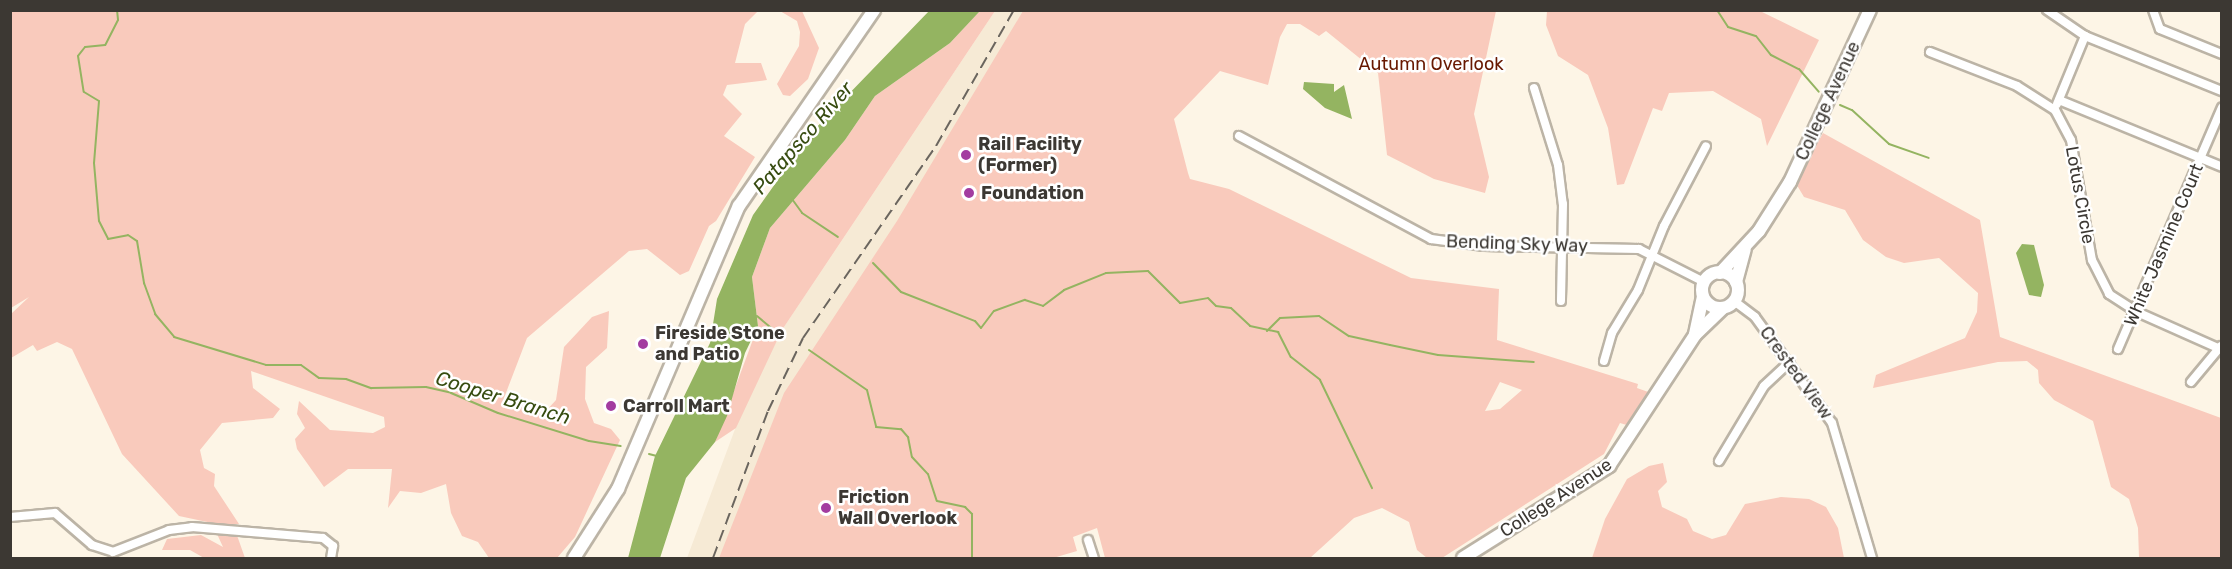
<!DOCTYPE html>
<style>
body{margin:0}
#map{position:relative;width:2232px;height:569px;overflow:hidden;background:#fdf5e6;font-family:Rubik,sans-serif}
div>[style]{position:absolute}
.built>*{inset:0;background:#f6ead5}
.green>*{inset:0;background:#f9cabc}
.water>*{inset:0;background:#94b461}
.stream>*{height:2px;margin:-1px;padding:0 1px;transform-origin:1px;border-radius:1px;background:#94b461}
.roads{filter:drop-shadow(2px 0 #bcb4a6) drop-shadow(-2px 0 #bcb4a6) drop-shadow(0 2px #bcb4a6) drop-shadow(0 -2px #bcb4a6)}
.street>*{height:8px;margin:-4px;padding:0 4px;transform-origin:4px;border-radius:4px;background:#fff}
.secondary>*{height:12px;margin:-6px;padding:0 6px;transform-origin:6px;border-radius:6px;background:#fff}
.secondary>.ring{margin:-6px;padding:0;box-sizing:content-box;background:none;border:12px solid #fff;border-radius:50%}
.rail>*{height:2px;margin-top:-1px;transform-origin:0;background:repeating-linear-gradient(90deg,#6a655e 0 12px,transparent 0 18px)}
.dots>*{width:16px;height:16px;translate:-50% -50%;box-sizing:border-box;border:3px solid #fff;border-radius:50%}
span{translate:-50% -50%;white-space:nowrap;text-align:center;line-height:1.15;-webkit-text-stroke:5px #fff;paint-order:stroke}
.park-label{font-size:18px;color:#681800}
.street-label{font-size:18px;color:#3c3833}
.poi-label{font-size:18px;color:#3c3833;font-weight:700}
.left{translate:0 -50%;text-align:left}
.water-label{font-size:20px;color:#374c10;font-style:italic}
.frame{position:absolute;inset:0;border:12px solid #3c3833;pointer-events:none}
</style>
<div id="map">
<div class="built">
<div style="clip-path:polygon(995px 11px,1031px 11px,798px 382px,719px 558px,687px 558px,744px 405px,782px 330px)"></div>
</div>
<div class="green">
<div style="clip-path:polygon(11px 11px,758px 11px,745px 24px,735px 63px,761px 63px,767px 80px,727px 85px,723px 95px,742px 114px,724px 136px,755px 157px,716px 221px,709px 226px,689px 271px,680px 275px,647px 249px,629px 251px,527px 338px,504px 398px,545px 412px,556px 400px,564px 347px,592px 317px,609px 311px,607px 348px,586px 367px,585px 399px,594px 423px,611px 429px,620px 440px,575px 537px,557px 558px,489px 558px,478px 542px,462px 536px,451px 513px,446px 484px,421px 493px,400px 491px,388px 508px,392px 469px,348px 469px,324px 487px,297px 449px,295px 439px,305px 428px,297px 414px,299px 401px,330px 430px,373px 433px,385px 427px,384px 417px,251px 371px,253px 388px,280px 409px,273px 418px,222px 423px,200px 450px,204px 468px,215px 474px,214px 486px,239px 524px,233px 524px,245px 558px,204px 558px,190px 550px,162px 550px,167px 539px,201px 535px,223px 547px,212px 523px,179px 516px,122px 454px,72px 349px,57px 342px,37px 351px,33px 345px,11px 358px,11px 314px,29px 297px,11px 308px)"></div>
<div style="clip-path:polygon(780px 11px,802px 11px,819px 48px,808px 79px,790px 96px,783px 95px,777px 84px,799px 46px,800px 32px,797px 21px)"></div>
<div style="clip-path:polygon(980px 11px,995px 11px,782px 330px,736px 428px,715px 442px,758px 326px,752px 277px,770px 228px,845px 140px,875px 96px,950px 43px)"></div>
<div style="clip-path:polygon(evenodd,1023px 11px,1496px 11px,1474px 114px,1489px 177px,1485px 193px,1434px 179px,1387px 155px,1378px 73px,1326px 31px,1319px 36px,1300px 24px,1287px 24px,1280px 37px,1268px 85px,1220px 71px,1174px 119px,1188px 173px,1190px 179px,1229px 189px,1411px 278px,1499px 289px,1497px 340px,1638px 384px,1637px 388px,1651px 393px,1630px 426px,1620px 423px,1604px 454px,1442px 558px,1427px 558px,1417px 550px,1409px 522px,1382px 508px,1354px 518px,1310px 558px,1105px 558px,1097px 528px,1073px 537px,1077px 551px,1053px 558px,719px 558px,784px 393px,897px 221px,1023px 11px,1500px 382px,1522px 390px,1500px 409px,1485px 411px,1500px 382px)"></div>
<div style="clip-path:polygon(1547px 11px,1760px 11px,1819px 40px,1767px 146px,1761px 119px,1713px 91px,1669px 93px,1662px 111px,1653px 108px,1624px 184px,1617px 185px,1608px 128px,1588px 75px,1558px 56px,1546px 25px)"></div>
<div style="clip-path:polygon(1823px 133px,1980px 220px,2000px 337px,2221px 418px,2221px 558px,2139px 558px,2138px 528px,2129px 499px,2111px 487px,2093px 421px,2054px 400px,2039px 383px,2038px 370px,2027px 361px,1998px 362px,1873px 388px,1876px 375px,1965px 338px,1977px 312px,1978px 293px,1939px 258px,1904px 263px,1886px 257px,1863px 240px,1845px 210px,1804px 197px,1795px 182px)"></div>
<div style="clip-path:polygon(1663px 463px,1667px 482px,1658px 491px,1662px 507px,1687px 519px,1693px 531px,1712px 539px,1726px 535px,1745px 504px,1781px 497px,1809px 499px,1826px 507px,1838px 528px,1844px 558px,1592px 558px,1605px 519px,1627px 479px,1649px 466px)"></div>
</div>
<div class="water">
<div style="clip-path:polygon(930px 10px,980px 11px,950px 43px,875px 96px,845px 140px,770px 228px,752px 277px,758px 326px,745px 353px,727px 416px,715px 442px,686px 478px,660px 558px,628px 558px,655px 456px,710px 343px,717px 299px,753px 215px,812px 132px)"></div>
<div style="clip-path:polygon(1304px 82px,1334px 84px,1334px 92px,1344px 85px,1352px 119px,1325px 108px,1303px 89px)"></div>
<div style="clip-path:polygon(2022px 244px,2034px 245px,2044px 285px,2041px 297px,2029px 295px,2016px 253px)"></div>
</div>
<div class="stream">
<div style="left:117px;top:10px;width:10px;rotate:84deg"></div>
<div style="left:118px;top:20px;width:28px;rotate:117deg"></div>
<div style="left:105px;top:45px;width:20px;rotate:174deg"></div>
<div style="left:85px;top:47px;width:11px;rotate:128deg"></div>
<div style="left:78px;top:56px;width:36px;rotate:81deg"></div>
<div style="left:84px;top:92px;width:17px;rotate:31deg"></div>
<div style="left:99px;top:101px;width:62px;rotate:94.6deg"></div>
<div style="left:94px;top:163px;width:58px;rotate:85.1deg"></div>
<div style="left:99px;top:221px;width:20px;rotate:63deg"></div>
<div style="left:108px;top:239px;width:20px;rotate:-11deg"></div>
<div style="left:128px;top:235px;width:11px;rotate:34deg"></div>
<div style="left:137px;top:241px;width:43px;rotate:80.5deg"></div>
<div style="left:144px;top:283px;width:33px;rotate:70deg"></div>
<div style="left:155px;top:314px;width:30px;rotate:50deg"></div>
<div style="left:174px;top:337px;width:96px;rotate:16.9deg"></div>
<div style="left:266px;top:365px;width:35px"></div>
<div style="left:301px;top:365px;width:22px;rotate:36deg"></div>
<div style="left:319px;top:378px;width:27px;rotate:2deg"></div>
<div style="left:346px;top:379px;width:27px;rotate:20deg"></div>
<div style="left:371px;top:388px;width:55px;rotate:-1deg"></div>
<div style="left:426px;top:387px;width:26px;rotate:13deg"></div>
<div style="left:451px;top:393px;width:51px;rotate:23.1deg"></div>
<div style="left:498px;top:413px;width:95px;rotate:17.1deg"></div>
<div style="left:589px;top:441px;width:32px;rotate:9deg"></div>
<div style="left:1717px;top:10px;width:20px;rotate:57deg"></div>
<div style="left:1728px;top:27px;width:29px;rotate:18deg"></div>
<div style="left:1756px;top:36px;width:24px;rotate:52deg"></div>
<div style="left:1771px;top:55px;width:31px;rotate:27deg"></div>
<div style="left:1799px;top:69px;width:30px;rotate:49deg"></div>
<div style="left:1840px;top:105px;width:13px;rotate:23deg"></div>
<div style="left:1852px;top:110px;width:50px;rotate:42.6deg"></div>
<div style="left:1889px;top:144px;width:42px;rotate:19.3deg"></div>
<div style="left:792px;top:199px;width:17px;rotate:54deg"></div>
<div style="left:802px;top:213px;width:43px;rotate:33.7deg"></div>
<div style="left:873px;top:263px;width:40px;rotate:46deg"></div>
<div style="left:901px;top:292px;width:79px;rotate:21.4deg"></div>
<div style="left:975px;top:321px;width:9px;rotate:49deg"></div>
<div style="left:981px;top:328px;width:21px;rotate:-53deg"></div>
<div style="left:994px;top:311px;width:33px;rotate:-20deg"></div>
<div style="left:1025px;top:300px;width:19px;rotate:18deg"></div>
<div style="left:1043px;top:306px;width:26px;rotate:-37deg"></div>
<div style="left:1064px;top:290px;width:45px;rotate:-22deg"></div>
<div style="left:1106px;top:273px;width:42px;rotate:-2.7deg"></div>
<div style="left:1148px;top:271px;width:45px;rotate:45deg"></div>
<div style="left:1180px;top:303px;width:28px;rotate:-10deg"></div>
<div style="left:1208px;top:298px;width:11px;rotate:45deg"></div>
<div style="left:1216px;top:306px;width:15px;rotate:8deg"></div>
<div style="left:1231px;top:308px;width:26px;rotate:43deg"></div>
<div style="left:1250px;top:326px;width:29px;rotate:12deg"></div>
<div style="left:1278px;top:332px;width:28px;rotate:63deg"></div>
<div style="left:1291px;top:357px;width:37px;rotate:38deg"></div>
<div style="left:1320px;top:380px;width:120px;rotate:64.3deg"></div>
<div style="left:757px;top:316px;width:30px;rotate:40deg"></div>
<div style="left:1267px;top:331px;width:18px;rotate:-45deg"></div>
<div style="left:1280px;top:318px;width:39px;rotate:-3deg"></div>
<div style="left:1319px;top:316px;width:36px;rotate:34deg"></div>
<div style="left:1349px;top:336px;width:42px;rotate:12.4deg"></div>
<div style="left:1390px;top:345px;width:49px;rotate:11.8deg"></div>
<div style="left:1438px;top:355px;width:96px;rotate:4.2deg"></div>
<div style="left:809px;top:350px;width:70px;rotate:34.6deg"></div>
<div style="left:867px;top:390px;width:38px;rotate:76deg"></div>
<div style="left:876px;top:427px;width:25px;rotate:5deg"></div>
<div style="left:901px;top:429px;width:11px;rotate:49deg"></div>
<div style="left:908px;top:437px;width:20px;rotate:79deg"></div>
<div style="left:912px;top:457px;width:23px;rotate:47deg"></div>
<div style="left:928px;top:474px;width:28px;rotate:72deg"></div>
<div style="left:937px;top:501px;width:29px;rotate:12deg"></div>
<div style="left:965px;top:507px;width:10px;rotate:45deg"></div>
<div style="left:972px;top:514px;width:44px;rotate:90deg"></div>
<div style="left:649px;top:454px;width:8px;rotate:14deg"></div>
</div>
<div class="roads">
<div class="street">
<div style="left:2047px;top:10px;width:46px;rotate:34.4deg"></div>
<div style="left:2085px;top:36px;width:148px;rotate:21.9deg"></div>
<div style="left:2153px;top:10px;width:20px;rotate:70deg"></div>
<div style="left:2160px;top:29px;width:67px;rotate:22deg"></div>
<div style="left:1930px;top:52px;width:93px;rotate:21.3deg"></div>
<div style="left:2017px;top:86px;width:45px;rotate:32.3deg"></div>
<div style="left:2055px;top:110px;width:34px;rotate:62deg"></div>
<div style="left:2071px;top:140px;width:122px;rotate:80.1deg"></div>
<div style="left:2092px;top:260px;width:38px;rotate:63deg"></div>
<div style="left:2109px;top:294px;width:33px;rotate:33deg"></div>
<div style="left:2137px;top:312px;width:91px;rotate:24deg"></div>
<div style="left:1534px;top:88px;width:81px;rotate:72.7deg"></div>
<div style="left:1558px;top:165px;width:39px;rotate:83deg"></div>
<div style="left:1563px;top:204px;width:97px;rotate:91.2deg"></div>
<div style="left:2059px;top:100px;width:176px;rotate:22.3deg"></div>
<div style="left:2057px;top:104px;width:74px;rotate:-67.6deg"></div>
<div style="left:1239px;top:136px;width:218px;rotate:28.2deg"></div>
<div style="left:1431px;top:239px;width:53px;rotate:7.5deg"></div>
<div style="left:1484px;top:246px;width:155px;rotate:1.1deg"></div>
<div style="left:1639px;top:249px;width:73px;rotate:26.9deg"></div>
<div style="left:1734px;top:301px;width:26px;rotate:37deg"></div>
<div style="left:1755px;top:317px;width:131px;rotate:54deg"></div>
<div style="left:1832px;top:423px;width:141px;rotate:73.5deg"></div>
<div style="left:2118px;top:349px;width:263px;rotate:-66.7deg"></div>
<div style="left:1604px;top:361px;width:29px;rotate:-74deg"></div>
<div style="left:1612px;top:333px;width:50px;rotate:-58.8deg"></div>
<div style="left:1638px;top:290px;width:69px;rotate:-67.9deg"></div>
<div style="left:1664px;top:226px;width:90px;rotate:-62.3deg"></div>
<div style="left:2191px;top:382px;width:47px;rotate:-50.2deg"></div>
<div style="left:1719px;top:461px;width:87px;rotate:-59deg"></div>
<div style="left:1764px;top:386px;width:35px;rotate:-43deg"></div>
<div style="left:10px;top:517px;width:45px;rotate:-5.1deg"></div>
<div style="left:55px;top:513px;width:49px;rotate:40.9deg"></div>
<div style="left:92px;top:545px;width:22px;rotate:18deg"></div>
<div style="left:113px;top:552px;width:60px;rotate:-21.4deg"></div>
<div style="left:169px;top:530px;width:23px;rotate:-7deg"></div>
<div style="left:192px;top:527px;width:131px;rotate:4.8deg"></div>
<div style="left:323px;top:538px;width:13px;rotate:39deg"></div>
<div style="left:333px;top:546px;width:12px;rotate:99deg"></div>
<div style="left:1088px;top:540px;width:19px;rotate:72deg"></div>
</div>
<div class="secondary">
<div class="ring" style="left:1702px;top:272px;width:24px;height:24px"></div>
<div style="left:1720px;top:273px;width:57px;rotate:-47.1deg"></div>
<div style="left:1759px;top:231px;width:58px;rotate:-57.7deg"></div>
<div style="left:1790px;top:182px;width:190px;rotate:-65.1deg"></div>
<div style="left:1736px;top:282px;width:34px;rotate:-75deg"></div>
<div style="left:1695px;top:334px;width:38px;rotate:-78deg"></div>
<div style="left:574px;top:558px;width:82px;rotate:-57.5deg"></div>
<div style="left:618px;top:489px;width:308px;rotate:-66.9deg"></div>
<div style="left:739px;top:206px;width:238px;rotate:-55.4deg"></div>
<div style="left:1463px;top:558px;width:173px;rotate:-32.2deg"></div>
<div style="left:1609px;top:466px;width:157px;rotate:-56.7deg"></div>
<div style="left:1695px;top:335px;width:39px;rotate:-44deg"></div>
</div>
</div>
<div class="rail">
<div style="left:713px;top:558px;width:157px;rotate:-69.5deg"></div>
<div style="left:768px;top:411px;width:81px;rotate:-64.4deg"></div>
<div style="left:803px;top:338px;width:234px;rotate:-55.3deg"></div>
<div style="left:936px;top:146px;width:157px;rotate:-60.2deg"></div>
</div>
<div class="dots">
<div style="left:966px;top:155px;background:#a33ca0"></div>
<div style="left:969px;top:193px;background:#a33ca0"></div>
<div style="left:643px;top:344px;background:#a33ca0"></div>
<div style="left:611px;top:406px;background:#a33ca0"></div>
<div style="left:826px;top:508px;background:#a33ca0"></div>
</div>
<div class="park-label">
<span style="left:1431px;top:64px">Autumn Overlook</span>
</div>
<div class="street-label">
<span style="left:1828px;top:101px;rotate:-65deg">College Avenue</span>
<span style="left:2080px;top:195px;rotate:80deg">Lotus Circle</span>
<span style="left:1517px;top:244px;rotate:2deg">Bending Sky Way</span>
<span style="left:2164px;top:245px;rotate:-67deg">White Jasmine Court</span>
<span style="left:1796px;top:373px;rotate:54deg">Crested View</span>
<span style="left:1556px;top:498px;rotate:-33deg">College Avenue</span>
</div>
<div class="poi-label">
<span class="left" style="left:978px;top:155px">Rail Facility<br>(Former)</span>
<span class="left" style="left:981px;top:193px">Foundation</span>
<span class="left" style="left:655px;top:344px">Fireside Stone<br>and Patio</span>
<span class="left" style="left:623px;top:406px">Carroll Mart</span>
<span class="left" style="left:838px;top:508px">Friction<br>Wall Overlook</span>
</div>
<div class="water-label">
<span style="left:803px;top:138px;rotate:-49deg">Patapsco River</span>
<span style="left:503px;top:398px;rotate:17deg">Cooper Branch</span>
</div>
<div class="frame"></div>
</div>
